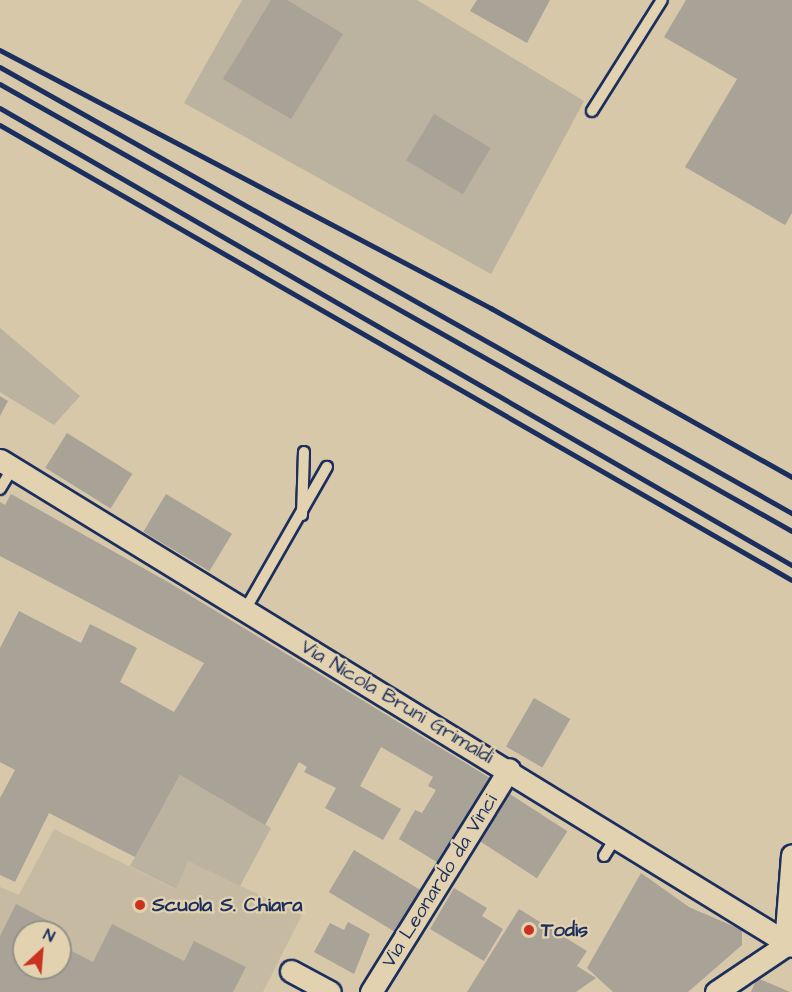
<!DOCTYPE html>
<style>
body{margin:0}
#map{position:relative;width:792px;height:992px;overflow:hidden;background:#d7c8aa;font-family:"Architects Daughter",sans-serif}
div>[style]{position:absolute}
.built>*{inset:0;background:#c6baa3}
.green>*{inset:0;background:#bbb29f}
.building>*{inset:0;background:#a8a297;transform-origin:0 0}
.roads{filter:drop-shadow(2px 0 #1b2f5e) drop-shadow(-2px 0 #1b2f5e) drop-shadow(0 2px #1b2f5e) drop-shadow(0 -2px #1b2f5e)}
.service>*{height:10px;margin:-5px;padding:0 5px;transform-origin:5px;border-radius:5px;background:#e3d2af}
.minor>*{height:21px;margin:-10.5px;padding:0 10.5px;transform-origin:10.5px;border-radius:10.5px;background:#e3d2af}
.rail>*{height:4.5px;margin:-2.25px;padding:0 2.25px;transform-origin:2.25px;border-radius:2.25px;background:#1b2f5e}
.dots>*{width:16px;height:16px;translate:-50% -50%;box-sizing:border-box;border:3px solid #e3d2af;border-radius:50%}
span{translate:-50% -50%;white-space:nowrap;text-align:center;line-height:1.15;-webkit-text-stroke:4.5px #e3d2af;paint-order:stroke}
.street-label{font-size:20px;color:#1b2f5e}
.poi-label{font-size:20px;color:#1b2f5e;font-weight:700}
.left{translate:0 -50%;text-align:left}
.north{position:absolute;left:12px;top:920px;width:60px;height:60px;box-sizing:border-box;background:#e3d2af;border:2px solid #93918f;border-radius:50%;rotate:26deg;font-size:16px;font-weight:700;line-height:24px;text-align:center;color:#1b2f5e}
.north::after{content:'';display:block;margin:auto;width:21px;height:27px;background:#c8321e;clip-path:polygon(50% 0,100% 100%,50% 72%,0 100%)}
</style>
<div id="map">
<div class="built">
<div style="clip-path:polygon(evenodd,54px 829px,175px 889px,188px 861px,302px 915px,263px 992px,0 992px,0 887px,19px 895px,54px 829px,24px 932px,60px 932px,60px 968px,24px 968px,24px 932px)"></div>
</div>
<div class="green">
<div style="clip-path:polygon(242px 0,417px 0,584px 101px,491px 274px,184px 103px)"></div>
<div style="clip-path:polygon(0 328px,80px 396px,54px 425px,0 392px)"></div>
<div style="clip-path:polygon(180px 775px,271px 828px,240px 886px,188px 861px,176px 889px,130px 866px)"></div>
</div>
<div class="building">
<div style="clip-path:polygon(271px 0,287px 0,343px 34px,291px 119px,223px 79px)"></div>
<div style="clip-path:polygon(477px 0,550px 0,527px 43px,470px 11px)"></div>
<div style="clip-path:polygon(686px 0,792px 0,792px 213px,785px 225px,685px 167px,737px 79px,664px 37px)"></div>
<div style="left:434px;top:114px;width:66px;height:54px;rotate:31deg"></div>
<div style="clip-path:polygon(0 396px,8px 401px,0 416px)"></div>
<div style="left:67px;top:433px;width:77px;height:41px;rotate:32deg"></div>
<div style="clip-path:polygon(11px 494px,168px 582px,490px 778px,440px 864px,399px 839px,415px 810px,422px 813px,436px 790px,428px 786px,433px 777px,381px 747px,360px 786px,401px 809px,383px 840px,325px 808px,336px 788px,304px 772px,307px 767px,299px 762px,265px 825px,180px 775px,135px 857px,49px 813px,15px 882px,0 875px,0 798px,15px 770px,0 762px,0 648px,19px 611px,81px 643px,90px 624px,137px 648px,120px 682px,174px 712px,204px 663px,0 556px,0 502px,5px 505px)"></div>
<div style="left:166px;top:494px;width:77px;height:44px;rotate:31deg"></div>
<div style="left:534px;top:698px;width:42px;height:56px;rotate:30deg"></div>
<div style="left:507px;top:792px;width:72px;height:56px;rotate:33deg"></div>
<div style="left:354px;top:850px;width:79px;height:49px;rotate:31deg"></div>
<div style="clip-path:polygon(641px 873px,689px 907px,742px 930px,742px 945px,688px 992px,613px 992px,587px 968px)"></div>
<div style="clip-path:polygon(454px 888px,487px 908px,482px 916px,503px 929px,484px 961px,430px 929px)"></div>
<div style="clip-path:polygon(16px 904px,60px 927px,57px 932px,24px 932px,24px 968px,60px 968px,60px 945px,93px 962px,112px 924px,184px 961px,194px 941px,246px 967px,233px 992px,0 992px,0 936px)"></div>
<div style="clip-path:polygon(519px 909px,587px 951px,577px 966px,596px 978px,576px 992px,467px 992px)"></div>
<div style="clip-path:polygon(348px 922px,370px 934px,354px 974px,314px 952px,330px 923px,344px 930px)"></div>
<div style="clip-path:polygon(757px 978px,790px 992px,751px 992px)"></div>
</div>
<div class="roads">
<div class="service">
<div style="left:592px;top:111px;width:131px;rotate:-57.8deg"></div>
<div style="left:0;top:489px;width:26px;rotate:-59deg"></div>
<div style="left:302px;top:515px;width:63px;rotate:-88.2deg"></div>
<div style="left:245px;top:610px;width:165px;rotate:-60.2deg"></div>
<div style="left:604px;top:856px;width:22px;rotate:-58deg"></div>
</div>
<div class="minor">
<div style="left:0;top:460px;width:929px;rotate:31.53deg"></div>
<div style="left:785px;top:944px;width:89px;rotate:-85.5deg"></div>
<div style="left:291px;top:971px;width:44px;rotate:28.3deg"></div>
<div style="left:371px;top:992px;width:262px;rotate:-58.2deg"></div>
<div style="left:716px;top:992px;width:92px;rotate:-33.9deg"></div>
</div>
</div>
<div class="rail">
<div style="left:0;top:50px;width:555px;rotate:27.72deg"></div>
<div style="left:491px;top:308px;width:345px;rotate:29.3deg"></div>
<div style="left:0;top:67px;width:909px;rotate:29.39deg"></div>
<div style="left:0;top:84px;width:909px;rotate:29.44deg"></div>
<div style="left:0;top:108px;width:914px;rotate:29.99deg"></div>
<div style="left:0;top:125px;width:913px;rotate:29.88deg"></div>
</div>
<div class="dots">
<div style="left:140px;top:905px;background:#c8321e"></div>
<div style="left:529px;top:930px;background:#c8321e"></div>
</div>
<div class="street-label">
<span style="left:397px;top:702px;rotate:31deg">Via Nicola Bruni Grimaldi</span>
<span style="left:440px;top:881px;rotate:-58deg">Via Leonardo da Vinci</span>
</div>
<div class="poi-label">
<span class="left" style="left:152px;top:905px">Scuola S. Chiara</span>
<span class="left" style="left:541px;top:930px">Todis</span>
</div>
<div class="north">N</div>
</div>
